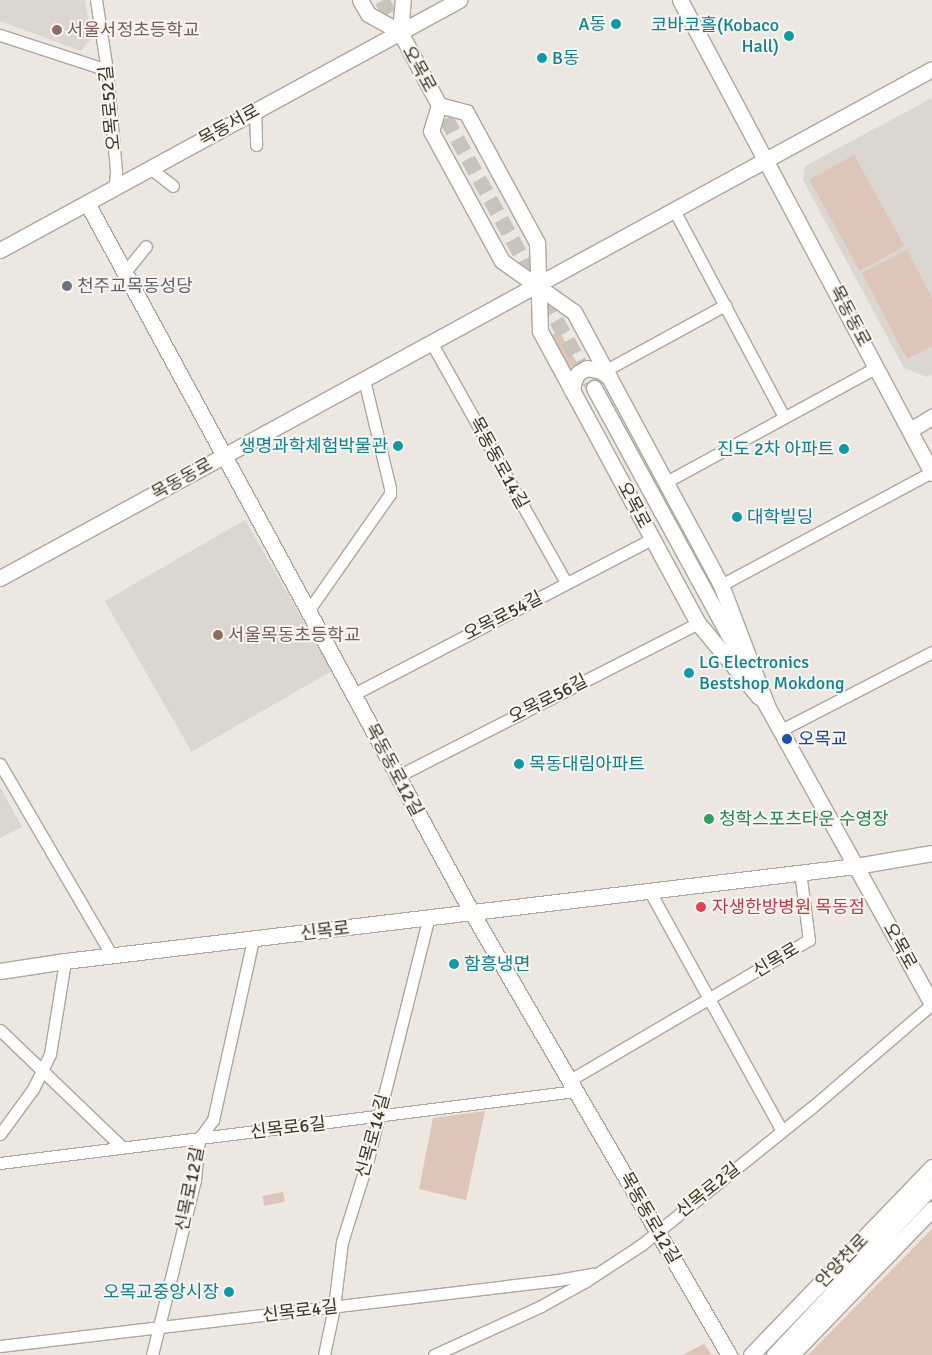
<!DOCTYPE html>
<meta charset="utf-8">
<style>
body{margin:0}
#map{position:relative;width:932px;height:1355px;overflow:hidden;background:#ece7e1;font-family:Signika,"Noto Sans KR",sans-serif}
div>[style]{position:absolute}
.built>*{inset:0;background:#dbd6cf;transform-origin:0 0}
.green>*{inset:0;background:#ddc5b9;transform-origin:0 0}
.secondary-tunnel>*{height:15px;margin-top:-7.5px;transform-origin:0;background:repeating-linear-gradient(90deg,#c9c4bb 0 15px,transparent 0 23px)}
.roads{filter:drop-shadow(1px 0 #ada79c) drop-shadow(-1px 0 #ada79c) drop-shadow(0 1px #ada79c) drop-shadow(0 -1px #ada79c)}
.street>*{height:11px;margin:-5.5px;padding:0 5.5px;transform-origin:5.5px;border-radius:5.5px;background:#fff}
.secondary>*{height:15px;margin:-7.5px;padding:0 7.5px;transform-origin:7.5px;border-radius:7.5px;background:#fff}
.dots>*{width:14px;height:14px;translate:-50% -50%;box-sizing:border-box;border:2px solid #f8f5f1;border-radius:50%}
span{translate:-50% -50%;white-space:nowrap;text-align:center;line-height:1.15;-webkit-text-stroke:4px #f8f5f1;paint-order:stroke}
.culture-label{font-size:18px;color:#0d838f}
.right{translate:-100% -50%;text-align:right}
.left{translate:0 -50%;text-align:left}
.education-label{font-size:18px;color:#785e54}
.street-label{font-size:18px;color:#3c3621}
.worship-label{font-size:18px;color:#5b616d}
.transit-label{font-size:18px;color:#164399}
.leisure-label{font-size:18px;color:#27864d}
.health-label{font-size:18px;color:#be3a42}
</style>
<div id="map">
<div class="built">
<div style="clip-path:polygon(0 0,85px 0,91px 39px,81px 51px,0 21px)"></div>
<div style="clip-path:polygon(932px 98px,932px 374px,927px 377px,904px 368px,803px 180px,805px 166px)"></div>
<div style="left:245px;top:520px;width:174px;height:162px;rotate:60deg"></div>
<div style="clip-path:polygon(0 787px,22px 827px,0 838px)"></div>
</div>
<div class="green">
<div style="left:854px;top:155px;width:104px;height:51px;rotate:61deg"></div>
<div style="clip-path:polygon(907px 250px,932px 298px,932px 346px,907px 359px,862px 273px)"></div>
<div style="clip-path:polygon(559px 331px,577px 363px,567px 370px,546px 338px)"></div>
<div style="clip-path:polygon(485px 1111px,466px 1200px,419px 1189px,433px 1118px)"></div>
<div style="left:283px;top:1192px;width:10px;height:21px;rotate:79deg"></div>
<div style="clip-path:polygon(932px 1229px,932px 1355px,808px 1355px)"></div>
<div style="clip-path:polygon(704px 1344px,712px 1355px,682px 1355px)"></div>
</div>
<div class="secondary-tunnel">
<div style="left:382px;top:0;width:41px;rotate:60.9deg"></div>
<div style="left:435px;top:98px;width:331px;rotate:61.3deg"></div>
</div>
<div class="roads">
<div class="street">
<div style="left:96px;top:0;width:71px;rotate:81.1deg"></div>
<div style="left:107px;top:70px;width:101px;rotate:84.9deg"></div>
<div style="left:116px;top:171px;width:16px;rotate:94deg"></div>
<div style="left:0;top:35px;width:113px;rotate:18.1deg"></div>
<div style="left:255px;top:111px;width:34px;rotate:88deg"></div>
<div style="left:150px;top:168px;width:29px;rotate:38deg"></div>
<div style="left:674px;top:210px;width:234px;rotate:62deg"></div>
<div style="left:125px;top:272px;width:33px;rotate:-51deg"></div>
<div style="left:431px;top:342px;width:276px;rotate:60.7deg"></div>
<div style="left:606px;top:370px;width:136px;rotate:-28.6deg"></div>
<div style="left:666px;top:482px;width:240px;rotate:-28.6deg"></div>
<div style="left:721px;top:585px;width:239px;rotate:-28.2deg"></div>
<div style="left:308px;top:611px;width:143px;rotate:-55deg"></div>
<div style="left:390px;top:494px;width:6px;rotate:-90deg"></div>
<div style="left:390px;top:488px;width:111px;rotate:-103.5deg"></div>
<div style="left:354px;top:694px;width:336px;rotate:-27.5deg"></div>
<div style="left:781px;top:730px;width:170px;rotate:-27.3deg"></div>
<div style="left:0;top:764px;width:222px;rotate:59.7deg"></div>
<div style="left:398px;top:776px;width:337px;rotate:-27deg"></div>
<div style="left:649px;top:890px;width:275px;rotate:61.1deg"></div>
<div style="left:0;top:1030px;width:170px;rotate:43.8deg"></div>
<div style="left:570px;top:1080px;width:277px;rotate:-30.4deg"></div>
<div style="left:809px;top:940px;width:69px;rotate:-97.5deg"></div>
<div style="left:0;top:1134px;width:56px;rotate:-53.7deg"></div>
<div style="left:33px;top:1089px;width:39px;rotate:-64deg"></div>
<div style="left:50px;top:1054px;width:94px;rotate:-80.8deg"></div>
<div style="left:0;top:1163px;width:580px;rotate:-7.13deg"></div>
<div style="left:0;top:1346px;width:562px;rotate:-6.75deg"></div>
<div style="left:558px;top:1280px;width:36px;rotate:-10deg"></div>
<div style="left:152px;top:1355px;width:180px;rotate:-76.2deg"></div>
<div style="left:195px;top:1180px;width:41px;rotate:-84.4deg"></div>
<div style="left:199px;top:1139px;width:24px;rotate:-54deg"></div>
<div style="left:213px;top:1120px;width:185px;rotate:-77.5deg"></div>
<div style="left:324px;top:1355px;width:49px;rotate:-78.2deg"></div>
<div style="left:334px;top:1307px;width:65px;rotate:-83deg"></div>
<div style="left:342px;top:1242px;width:87px;rotate:-72.6deg"></div>
<div style="left:368px;top:1159px;width:250px;rotate:-75.9deg"></div>
<div style="left:434px;top:1355px;width:118px;rotate:-24.6deg"></div>
<div style="left:541px;top:1306px;width:51px;rotate:-29.1deg"></div>
<div style="left:586px;top:1281px;width:66px;rotate:-33.2deg"></div>
<div style="left:641px;top:1245px;width:218px;rotate:-38.9deg"></div>
<div style="left:811px;top:1108px;width:160px;rotate:-40.7deg"></div>
</div>
<div class="secondary">
<div style="left:360px;top:0;width:16px;rotate:60deg"></div>
<div style="left:368px;top:14px;width:37px;rotate:29deg"></div>
<div style="left:400px;top:32px;width:83px;rotate:61.9deg"></div>
<div style="left:439px;top:105px;width:27px;rotate:107deg"></div>
<div style="left:431px;top:131px;width:148px;rotate:61.4deg"></div>
<div style="left:502px;top:261px;width:88px;rotate:35.3deg"></div>
<div style="left:574px;top:312px;width:310px;rotate:61.7deg"></div>
<div style="left:721px;top:585px;width:132px;rotate:69.1deg"></div>
<div style="left:680px;top:0;width:536px;rotate:61.95deg"></div>
<div style="left:400px;top:32px;width:32px;rotate:-85deg"></div>
<div style="left:439px;top:105px;width:28px;rotate:15deg"></div>
<div style="left:466px;top:112px;width:149px;rotate:61.5deg"></div>
<div style="left:537px;top:243px;width:88px;rotate:88deg"></div>
<div style="left:540px;top:331px;width:332px;rotate:61.6deg"></div>
<div style="left:698px;top:623px;width:96px;rotate:50.5deg"></div>
<div style="left:87px;top:203px;width:805px;rotate:61.53deg"></div>
<div style="left:471px;top:911px;width:514px;rotate:59.84deg"></div>
<div style="left:0;top:250px;width:523px;rotate:-28.58deg"></div>
<div style="left:594px;top:388px;width:305px;rotate:61.4deg"></div>
<div style="left:572px;top:391px;width:11px;rotate:-80deg"></div>
<div style="left:574px;top:380px;width:8px;rotate:-60deg"></div>
<div style="left:578px;top:373px;width:10px;rotate:-29deg"></div>
<div style="left:587px;top:368px;width:14px;rotate:12deg"></div>
<div style="left:601px;top:371px;width:10px;rotate:37deg"></div>
<div style="left:910px;top:430px;width:26px;rotate:-31deg"></div>
<div style="left:0;top:578px;width:1062px;rotate:-28.64deg"></div>
<div style="left:763px;top:699px;width:349px;rotate:61deg"></div>
<div style="left:0;top:971px;width:66px;rotate:-8.7deg"></div>
<div style="left:65px;top:961px;width:797px;rotate:-6.85deg"></div>
<div style="left:856px;top:866px;width:77px;rotate:-9.7deg"></div>
<div style="left:751px;top:1355px;width:261px;rotate:-46.1deg"></div>
<div style="left:774px;top:1355px;width:231px;rotate:-46.9deg"></div>
<div style="left:791px;top:1355px;width:203px;rotate:-46deg"></div>
</div>
</div>
<div class="dots">
<div style="left:616px;top:24px;background:#0f9aa8"></div>
<div style="left:57px;top:30px;background:#8d6e63"></div>
<div style="left:789px;top:36px;background:#0f9aa8"></div>
<div style="left:542px;top:58px;background:#0f9aa8"></div>
<div style="left:67px;top:286px;background:#6b7280"></div>
<div style="left:398px;top:446px;background:#0f9aa8"></div>
<div style="left:844px;top:449px;background:#0f9aa8"></div>
<div style="left:737px;top:517px;background:#0f9aa8"></div>
<div style="left:218px;top:635px;background:#8d6e63"></div>
<div style="left:689px;top:673px;background:#0f9aa8"></div>
<div style="left:787px;top:739px;background:#1a4fb4"></div>
<div style="left:519px;top:764px;background:#0f9aa8"></div>
<div style="left:709px;top:819px;background:#2e9e5b"></div>
<div style="left:701px;top:907px;background:#e0444e"></div>
<div style="left:454px;top:964px;background:#0f9aa8"></div>
<div style="left:229px;top:1292px;background:#0f9aa8"></div>
</div>
<div class="culture-label">
<span class="right" style="left:606px;top:24px">A동</span>
<span class="right" style="left:779px;top:36px">코바코홀(Kobaco<br>Hall)</span>
<span class="left" style="left:552px;top:58px">B동</span>
<span class="right" style="left:388px;top:446px">생명과학체험박물관</span>
<span class="right" style="left:834px;top:449px">진도 2차 아파트</span>
<span class="left" style="left:747px;top:517px">대학빌딩</span>
<span class="left" style="left:699px;top:673px">LG Electronics<br>Bestshop Mokdong</span>
<span class="left" style="left:529px;top:764px">목동대림아파트</span>
<span class="left" style="left:464px;top:964px">함흥냉면</span>
<span class="right" style="left:219px;top:1292px">오목교중앙시장</span>
</div>
<div class="education-label">
<span class="left" style="left:67px;top:30px">서울서정초등학교</span>
<span class="left" style="left:228px;top:635px">서울목동초등학교</span>
</div>
<div class="street-label">
<span style="left:419px;top:69px;rotate:61deg">오목로</span>
<span style="left:110px;top:108px;rotate:-96deg">오목로52길</span>
<span style="left:229px;top:125px;rotate:-29deg">목동서로</span>
<span style="left:850px;top:316px;rotate:62deg">목동동로</span>
<span style="left:499px;top:463px;rotate:61deg">목동동로14길</span>
<span style="left:182px;top:479px;rotate:-29deg">목동동로</span>
<span style="left:634px;top:505px;rotate:62deg">오목로</span>
<span style="left:503px;top:616px;rotate:-27deg">오목로54길</span>
<span style="left:548px;top:699px;rotate:-27deg">오목로56길</span>
<span style="left:394px;top:770px;rotate:62deg">목동동로12길</span>
<span style="left:325px;top:931px;rotate:-7deg">신목로</span>
<span style="left:900px;top:946px;rotate:61deg">오목로</span>
<span style="left:776px;top:960px;rotate:-31deg">신목로</span>
<span style="left:288px;top:1128px;rotate:-7deg">신목로6길</span>
<span style="left:373px;top:1136px;rotate:-75deg">신목로14길</span>
<span style="left:190px;top:1189px;rotate:-79deg">신목로12길</span>
<span style="left:708px;top:1190px;rotate:-39deg">신목로2길</span>
<span style="left:650px;top:1218px;rotate:60deg">목동동로12길</span>
<span style="left:842px;top:1261px;rotate:-46deg">안양천로</span>
<span style="left:300px;top:1311px;rotate:-7deg">신목로4길</span>
</div>
<div class="worship-label">
<span class="left" style="left:77px;top:286px">천주교목동성당</span>
</div>
<div class="transit-label">
<span class="left" style="left:798px;top:739px">오목교</span>
</div>
<div class="leisure-label">
<span class="left" style="left:719px;top:819px">청학스포츠타운 수영장</span>
</div>
<div class="health-label">
<span class="left" style="left:712px;top:907px">자생한방병원 목동점</span>
</div>
</div>
